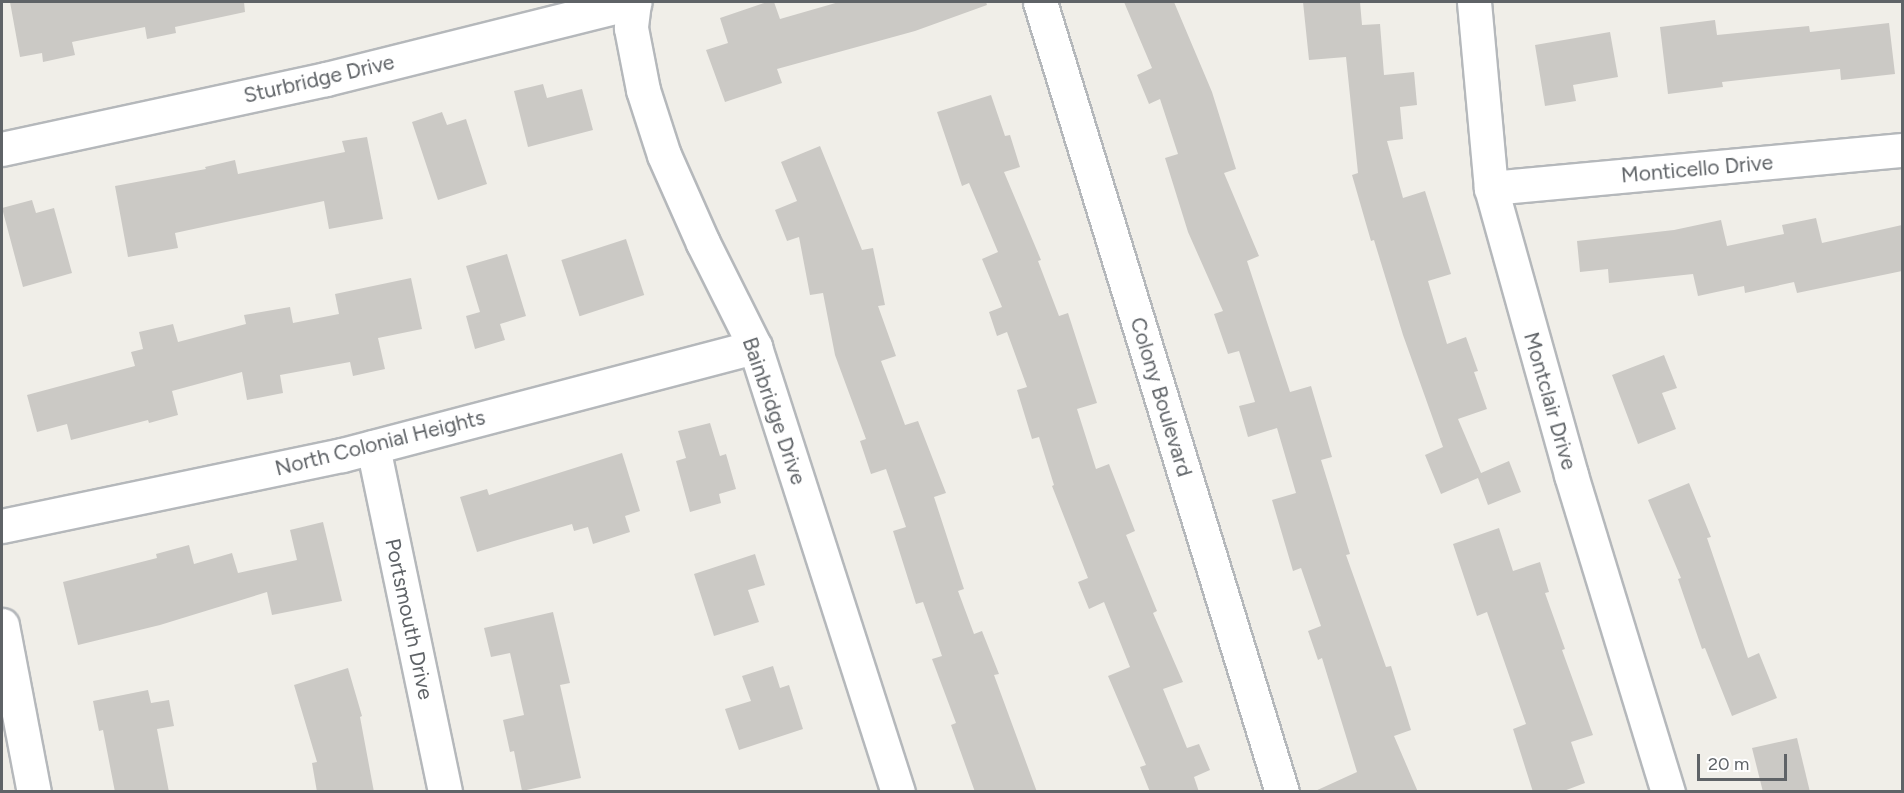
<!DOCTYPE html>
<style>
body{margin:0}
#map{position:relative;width:1904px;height:793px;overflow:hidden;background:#f0eee8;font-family:Figtree,sans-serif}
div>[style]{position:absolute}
.building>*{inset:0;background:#cbc9c5;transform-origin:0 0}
.roads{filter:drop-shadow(2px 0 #b5b8bb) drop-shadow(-2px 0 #b5b8bb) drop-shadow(0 2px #b5b8bb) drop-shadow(0 -2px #b5b8bb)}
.minor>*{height:33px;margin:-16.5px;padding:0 16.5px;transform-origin:16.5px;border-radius:16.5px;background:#fff}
span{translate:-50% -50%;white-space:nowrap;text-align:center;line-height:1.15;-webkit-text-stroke:4.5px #fff;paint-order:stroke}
.street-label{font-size:21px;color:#5f6367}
.frame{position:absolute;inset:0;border:3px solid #5f6367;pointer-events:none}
.scale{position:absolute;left:1697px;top:754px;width:90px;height:27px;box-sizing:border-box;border:3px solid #5f6367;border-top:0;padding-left:8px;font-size:18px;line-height:21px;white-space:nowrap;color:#5f6367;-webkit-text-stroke:4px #fff;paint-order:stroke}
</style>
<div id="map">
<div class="building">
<div style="clip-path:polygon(10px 2px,244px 2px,245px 12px,175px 27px,176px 33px,147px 39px,145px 27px,72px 42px,75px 55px,43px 62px,42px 53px,20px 57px)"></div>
<div style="clip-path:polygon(767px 2px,774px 2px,780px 19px,839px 2px,986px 2px,987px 5px,915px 31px,777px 69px,782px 83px,725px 102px,706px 50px,728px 43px,720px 18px)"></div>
<div style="clip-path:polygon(1124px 2px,1174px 2px,1212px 92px,1236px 169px,1224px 173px,1259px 256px,1247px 261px,1290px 392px,1311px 386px,1332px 457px,1321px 460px,1350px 554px,1346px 555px,1386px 667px,1391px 666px,1411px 730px,1394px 736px,1418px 792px,1313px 792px,1357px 772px,1322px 658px,1318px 660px,1308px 631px,1321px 626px,1301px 568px,1293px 571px,1272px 500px,1296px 493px,1277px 428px,1248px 437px,1239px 406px,1255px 402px,1239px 351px,1228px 354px,1214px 314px,1223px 311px,1188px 232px,1165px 158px,1178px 154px,1160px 99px,1149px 104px,1137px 75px,1152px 68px)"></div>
<div style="clip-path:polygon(1303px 2px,1360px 2px,1362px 25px,1380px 24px,1384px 75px,1414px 72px,1417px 105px,1400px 107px,1403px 139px,1387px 141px,1403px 198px,1425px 191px,1451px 274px,1428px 281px,1447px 344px,1466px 337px,1478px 371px,1474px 372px,1487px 409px,1458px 419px,1481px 473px,1509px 461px,1521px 492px,1488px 505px,1478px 478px,1441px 494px,1425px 455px,1443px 447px,1403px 335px,1374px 240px,1371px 241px,1352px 175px,1358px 173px,1346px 57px,1309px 60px)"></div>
<div style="clip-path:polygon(1715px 20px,1717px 35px,1809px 26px,1810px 32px,1889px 23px,1895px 74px,1841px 80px,1840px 69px,1722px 82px,1723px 87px,1668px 94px,1660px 27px)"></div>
<div style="clip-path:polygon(1610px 32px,1618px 77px,1573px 85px,1576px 101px,1545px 106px,1535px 45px)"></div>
<div style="clip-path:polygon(543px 84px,547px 98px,582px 89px,593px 130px,528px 147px,514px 91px)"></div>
<div style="clip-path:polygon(991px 95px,1005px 136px,1010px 135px,1020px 167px,1004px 172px,1041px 260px,1038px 261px,1059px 316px,1068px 313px,1097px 403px,1077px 409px,1096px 469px,1109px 464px,1135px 531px,1126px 535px,1157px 611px,1153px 613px,1183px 682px,1163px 689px,1187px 748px,1199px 744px,1210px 770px,1194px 777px,1199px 792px,1150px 792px,1140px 767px,1146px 765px,1108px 676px,1130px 667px,1104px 602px,1089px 609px,1078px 582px,1088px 578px,1052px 486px,1054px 485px,1039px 437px,1032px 439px,1017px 390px,1027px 387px,1007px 332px,997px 336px,989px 312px,1002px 307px,982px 259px,998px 252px,969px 183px,962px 186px,937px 112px)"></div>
<div style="clip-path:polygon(442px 112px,447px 125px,466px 119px,487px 184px,438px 200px,412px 122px)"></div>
<div style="clip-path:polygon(367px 137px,383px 219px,329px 229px,324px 201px,175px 233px,178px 248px,128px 257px,115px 186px,206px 169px,205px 167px,235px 160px,238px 174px,345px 152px,342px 141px)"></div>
<div style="clip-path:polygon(820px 146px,862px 250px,873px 248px,885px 305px,878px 306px,896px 356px,881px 361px,905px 425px,918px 421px,946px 493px,934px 497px,964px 589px,958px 591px,974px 634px,982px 631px,999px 674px,994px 675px,1037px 792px,975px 792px,951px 725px,956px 723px,932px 659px,942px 656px,923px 602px,916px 604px,893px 531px,906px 527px,886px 469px,871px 474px,860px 441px,866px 439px,835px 355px,823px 293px,810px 295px,799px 237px,787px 241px,775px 210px,797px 201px,781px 162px)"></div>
<div style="clip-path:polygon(32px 200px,36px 213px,54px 208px,72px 273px,23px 287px,2px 208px)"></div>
<div style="clip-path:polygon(1816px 218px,1822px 243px,1902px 225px,1902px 271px,1797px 293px,1794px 282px,1745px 293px,1744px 286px,1698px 296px,1693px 274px,1609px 283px,1608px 269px,1580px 272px,1577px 241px,1674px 230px,1721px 220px,1727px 246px,1784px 234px,1782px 225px)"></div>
<div style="left:626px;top:239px;width:59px;height:68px;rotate:72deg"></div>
<div style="clip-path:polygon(507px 254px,526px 316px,500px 324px,505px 340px,475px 349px,466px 316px,480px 312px,466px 266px)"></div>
<div style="clip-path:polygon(411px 278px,422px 329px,378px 338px,385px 369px,353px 376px,350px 362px,280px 375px,283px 393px,247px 400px,242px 372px,172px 391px,178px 415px,149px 423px,148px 420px,71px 440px,67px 424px,37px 432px,27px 395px,135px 366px,131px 352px,143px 349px,139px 332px,173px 324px,178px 342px,246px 324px,244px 315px,290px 307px,293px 323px,339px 314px,335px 294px)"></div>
<div style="clip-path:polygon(1664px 355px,1677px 388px,1662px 393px,1676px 429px,1638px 444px,1612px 375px)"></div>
<div style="clip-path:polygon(710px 423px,720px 456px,726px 454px,736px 489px,719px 494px,721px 503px,690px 512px,676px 461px,686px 458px,678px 431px)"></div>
<div style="clip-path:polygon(622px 453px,640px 511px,625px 516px,630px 532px,593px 544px,588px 527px,574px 531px,572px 524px,477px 552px,460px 497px,487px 489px,489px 495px)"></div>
<div style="clip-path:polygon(1689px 483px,1711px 537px,1707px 538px,1748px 658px,1759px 653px,1777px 698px,1732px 716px,1705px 648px,1702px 649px,1678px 579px,1681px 578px,1648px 500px)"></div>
<div style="clip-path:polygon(323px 522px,342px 601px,272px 615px,267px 592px,160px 625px,78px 645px,63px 582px,157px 558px,156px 554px,189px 545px,194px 564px,232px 553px,238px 573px,297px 560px,290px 530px)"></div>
<div style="clip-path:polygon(1499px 528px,1513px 571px,1540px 562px,1549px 592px,1545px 593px,1565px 649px,1562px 650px,1593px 735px,1571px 742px,1585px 783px,1561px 792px,1533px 792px,1513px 729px,1526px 724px,1487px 612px,1477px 616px,1453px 544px)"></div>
<div style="clip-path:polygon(755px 554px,765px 585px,748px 590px,759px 622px,714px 636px,694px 574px)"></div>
<div style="clip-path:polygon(553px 612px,570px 683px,560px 685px,581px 778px,522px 791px,514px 751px,510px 752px,503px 720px,524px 715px,510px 653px,491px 657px,484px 628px)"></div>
<div style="clip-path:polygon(773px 666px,780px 688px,789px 685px,803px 729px,739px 750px,725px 709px,751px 701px,742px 676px)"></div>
<div style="clip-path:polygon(348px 668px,362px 716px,360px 717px,374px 792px,317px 792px,312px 763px,317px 762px,294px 685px)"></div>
<div style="clip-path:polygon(148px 690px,151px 703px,169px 700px,174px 726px,157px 729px,169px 792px,115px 792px,103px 730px,99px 731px,93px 701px)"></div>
<div style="clip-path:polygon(1797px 738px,1810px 792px,1763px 792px,1752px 748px)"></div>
</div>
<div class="roads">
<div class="minor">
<div style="left:634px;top:2px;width:26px;rotate:97deg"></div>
<div style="left:631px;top:28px;width:63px;rotate:79deg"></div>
<div style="left:643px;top:90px;width:68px;rotate:72.1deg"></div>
<div style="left:664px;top:155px;width:96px;rotate:66.1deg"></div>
<div style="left:703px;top:243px;width:116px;rotate:63.4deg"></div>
<div style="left:755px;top:347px;width:467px;rotate:72.2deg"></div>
<div style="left:1040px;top:2px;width:826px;rotate:72.97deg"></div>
<div style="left:1474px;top:2px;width:187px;rotate:84.8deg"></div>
<div style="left:1491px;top:188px;width:298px;rotate:74.4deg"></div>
<div style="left:1571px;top:475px;width:332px;rotate:73deg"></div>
<div style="left:2px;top:149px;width:331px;rotate:-12.2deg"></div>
<div style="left:326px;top:79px;width:318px;rotate:-14deg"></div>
<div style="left:1491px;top:188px;width:413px;rotate:-5.3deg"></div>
<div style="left:373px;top:447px;width:352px;rotate:78.2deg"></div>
<div style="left:2px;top:526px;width:347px;rotate:-11.8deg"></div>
<div style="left:342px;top:455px;width:427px;rotate:-14.7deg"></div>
<div style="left:2px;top:625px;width:170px;rotate:79.2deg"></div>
</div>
</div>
<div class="street-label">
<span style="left:319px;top:79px;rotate:-13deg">Sturbridge Drive</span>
<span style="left:1697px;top:169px;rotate:-5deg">Monticello Drive</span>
<span style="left:1161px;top:397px;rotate:73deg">Colony Boulevard</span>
<span style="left:1550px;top:401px;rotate:74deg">Montclair Drive</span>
<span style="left:774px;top:411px;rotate:71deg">Bainbridge Drive</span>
<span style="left:380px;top:443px;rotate:-14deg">North Colonial Heights</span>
<span style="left:409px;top:619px;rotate:78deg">Portsmouth Drive</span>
</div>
<div class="frame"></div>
<div class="scale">20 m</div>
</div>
